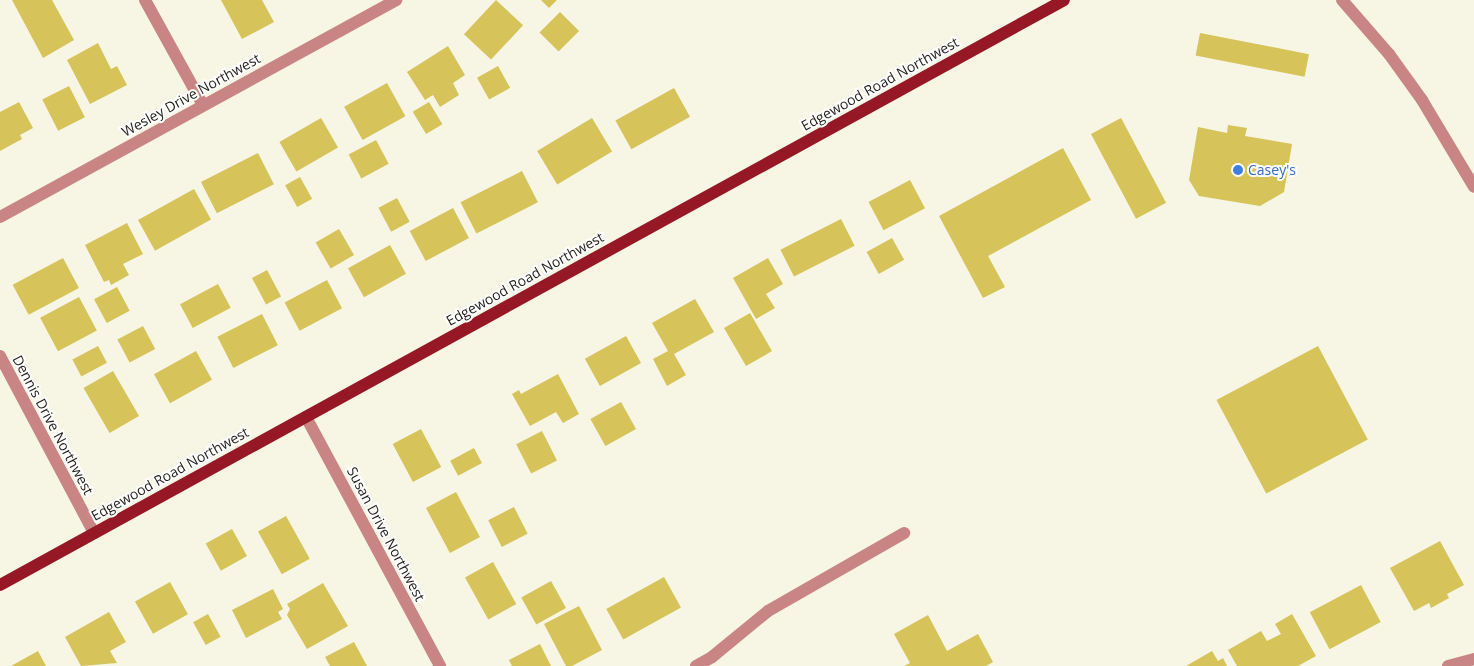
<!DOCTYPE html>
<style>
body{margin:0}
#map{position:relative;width:1474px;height:666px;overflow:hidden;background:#f7f5e4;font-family:"Open Sans",sans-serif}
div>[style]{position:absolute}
.building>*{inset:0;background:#d6c359;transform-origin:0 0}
.minor>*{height:12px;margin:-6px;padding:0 6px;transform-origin:6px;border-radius:6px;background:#c98583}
.major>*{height:12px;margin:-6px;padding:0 6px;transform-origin:6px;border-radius:6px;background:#961826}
.dots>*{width:14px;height:14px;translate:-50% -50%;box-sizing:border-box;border:2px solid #fff;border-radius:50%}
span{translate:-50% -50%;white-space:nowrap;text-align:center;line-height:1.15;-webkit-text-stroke:4px #fff;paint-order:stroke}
.street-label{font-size:14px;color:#201f19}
.shop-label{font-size:14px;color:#366cbe}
.left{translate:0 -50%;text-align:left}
</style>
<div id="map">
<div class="building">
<div style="clip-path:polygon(12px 0,52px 0,74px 40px,43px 58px)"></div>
<div style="clip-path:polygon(221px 0,262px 0,274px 22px,242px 39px)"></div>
<div style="left:496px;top:0;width:37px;height:47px;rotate:43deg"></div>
<div style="clip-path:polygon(541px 0,557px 0,549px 8px)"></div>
<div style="left:560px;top:12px;width:27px;height:29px;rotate:45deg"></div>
<div style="left:1200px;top:33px;width:111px;height:23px;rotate:11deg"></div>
<div style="clip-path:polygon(98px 43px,111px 69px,117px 66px,127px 85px,90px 104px,67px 60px)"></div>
<div style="clip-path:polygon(448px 46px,465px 75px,453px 83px,459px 95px,440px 107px,433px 95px,425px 100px,407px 72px)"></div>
<div style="left:498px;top:66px;width:25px;height:24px;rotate:61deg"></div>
<div style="left:387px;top:83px;width:38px;height:49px;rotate:61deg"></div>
<div style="left:69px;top:86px;width:35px;height:30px;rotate:63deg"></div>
<div style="left:674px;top:88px;width:33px;height:67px;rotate:61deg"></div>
<div style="clip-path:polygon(19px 102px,33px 128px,20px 135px,22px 139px,0 151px,0 112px)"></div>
<div style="left:429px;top:102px;width:26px;height:19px;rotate:59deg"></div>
<div style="left:321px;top:118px;width:34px;height:48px;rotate:60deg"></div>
<div style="left:592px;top:118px;width:39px;height:64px;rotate:59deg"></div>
<div style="left:1121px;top:118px;width:96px;height:34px;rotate:62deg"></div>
<div style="clip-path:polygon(1228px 125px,1247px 128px,1245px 136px,1292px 144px,1284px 192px,1260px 206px,1199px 196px,1189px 180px,1198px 127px,1227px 133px)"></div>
<div style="left:376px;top:140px;width:27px;height:31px;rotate:62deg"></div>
<div style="clip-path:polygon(1063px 148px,1091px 200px,988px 256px,1005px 287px,983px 298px,939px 216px)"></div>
<div style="left:258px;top:153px;width:35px;height:64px;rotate:63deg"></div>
<div style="left:522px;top:171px;width:35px;height:69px;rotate:63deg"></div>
<div style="left:300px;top:177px;width:25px;height:17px;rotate:61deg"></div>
<div style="left:910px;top:180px;width:32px;height:47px;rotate:62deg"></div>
<div style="left:194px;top:189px;width:35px;height:64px;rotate:61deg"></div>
<div style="left:397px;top:198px;width:27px;height:21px;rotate:62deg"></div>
<div style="left:453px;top:208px;width:34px;height:49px;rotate:62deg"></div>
<div style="left:841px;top:219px;width:30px;height:68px;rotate:63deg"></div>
<div style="clip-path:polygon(127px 223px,143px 254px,123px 264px,129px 275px,111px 285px,109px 280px,104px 282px,85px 245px)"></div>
<div style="left:339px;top:229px;width:30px;height:27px;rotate:60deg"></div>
<div style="left:892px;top:238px;width:25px;height:29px;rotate:61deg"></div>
<div style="left:390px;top:245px;width:33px;height:48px;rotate:61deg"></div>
<div style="left:63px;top:258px;width:34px;height:57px;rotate:62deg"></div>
<div style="clip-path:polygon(768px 258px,783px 284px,766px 294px,775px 308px,756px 319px,733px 278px)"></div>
<div style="left:267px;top:270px;width:30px;height:17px;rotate:62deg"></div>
<div style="left:327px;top:280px;width:32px;height:48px;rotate:62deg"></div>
<div style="left:218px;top:284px;width:27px;height:43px;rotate:62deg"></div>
<div style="left:117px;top:287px;width:27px;height:26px;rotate:62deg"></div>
<div style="left:79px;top:297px;width:38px;height:44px;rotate:62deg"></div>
<div style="clip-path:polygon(695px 299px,714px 332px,674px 354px,686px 375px,667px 386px,653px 359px,668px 351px,652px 323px)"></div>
<div style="left:750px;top:313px;width:44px;height:30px;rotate:60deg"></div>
<div style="left:262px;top:314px;width:35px;height:50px;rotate:63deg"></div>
<div style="left:143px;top:326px;width:26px;height:29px;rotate:62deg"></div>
<div style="left:626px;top:336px;width:31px;height:47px;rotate:61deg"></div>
<div style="left:98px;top:346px;width:19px;height:29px;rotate:62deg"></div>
<div style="left:1318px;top:346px;width:106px;height:115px;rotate:62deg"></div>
<div style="left:196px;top:351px;width:33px;height:48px;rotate:61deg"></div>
<div style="left:113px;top:371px;width:52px;height:34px;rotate:60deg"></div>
<div style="clip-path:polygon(558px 374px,579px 414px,563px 423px,556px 412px,530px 426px,512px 394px,519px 390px,521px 394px)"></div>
<div style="left:621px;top:402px;width:31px;height:35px;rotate:61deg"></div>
<div style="left:421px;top:429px;width:43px;height:32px;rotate:62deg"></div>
<div style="left:542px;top:431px;width:33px;height:29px;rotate:63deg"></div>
<div style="left:474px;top:448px;width:17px;height:27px;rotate:62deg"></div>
<div style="left:456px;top:492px;width:51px;height:34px;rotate:62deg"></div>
<div style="left:514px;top:507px;width:30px;height:29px;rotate:63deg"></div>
<div style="left:286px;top:516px;width:49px;height:32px;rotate:61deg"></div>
<div style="left:232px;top:529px;width:31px;height:30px;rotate:61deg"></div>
<div style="clip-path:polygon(1440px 541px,1464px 585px,1447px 594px,1449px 598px,1431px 608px,1429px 603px,1414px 611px,1390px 568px)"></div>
<div style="left:493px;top:562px;width:48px;height:32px;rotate:61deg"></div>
<div style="left:664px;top:577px;width:35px;height:66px;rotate:61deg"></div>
<div style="left:551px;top:581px;width:31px;height:34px;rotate:61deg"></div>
<div style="left:170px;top:582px;width:37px;height:40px;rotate:61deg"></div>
<div style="clip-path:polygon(323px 583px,348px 626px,307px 649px,287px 615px,290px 609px,287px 604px)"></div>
<div style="left:1361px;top:585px;width:42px;height:58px;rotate:62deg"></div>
<div style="clip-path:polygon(273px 589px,283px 609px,278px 612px,282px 619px,246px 638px,232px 610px)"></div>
<div style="clip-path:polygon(579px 606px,602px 650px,572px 666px,566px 666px,544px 624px)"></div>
<div style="clip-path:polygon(109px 612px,126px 642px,110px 651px,117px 663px,81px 666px,65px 637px)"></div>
<div style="left:208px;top:614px;width:26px;height:17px;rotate:61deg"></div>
<div style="clip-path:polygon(1292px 614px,1316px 656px,1298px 666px,1237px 666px,1228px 650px,1261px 631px,1267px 641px,1281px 634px,1275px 624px)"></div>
<div style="clip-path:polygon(928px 615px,947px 651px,978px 634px,993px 662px,986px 666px,904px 666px,910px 663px,894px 634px)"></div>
<div style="clip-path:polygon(354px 642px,367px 666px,330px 666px,325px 657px)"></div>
<div style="clip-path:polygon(540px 644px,551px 666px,512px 666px,509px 660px)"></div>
<div style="clip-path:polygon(38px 651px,46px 666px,11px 666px)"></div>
<div style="clip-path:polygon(1212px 651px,1218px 661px,1223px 658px,1227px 666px,1186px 666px)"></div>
</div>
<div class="minor">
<div style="left:145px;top:0;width:120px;rotate:61.1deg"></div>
<div style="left:1342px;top:0;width:72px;rotate:49deg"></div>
<div style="left:1389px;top:54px;width:57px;rotate:54.3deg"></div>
<div style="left:1422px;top:100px;width:101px;rotate:59.1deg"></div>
<div style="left:0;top:217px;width:452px;rotate:-28.7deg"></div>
<div style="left:0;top:356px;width:200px;rotate:62deg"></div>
<div style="left:306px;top:417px;width:283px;rotate:61.7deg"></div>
<div style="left:696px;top:666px;width:18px;rotate:-29deg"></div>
<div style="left:712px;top:657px;width:72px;rotate:-39.4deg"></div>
<div style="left:768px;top:611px;width:157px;rotate:-29.8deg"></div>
<div style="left:1448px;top:666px;width:27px;rotate:-15deg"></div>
</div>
<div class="major">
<div style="left:0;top:585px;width:1214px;rotate:-28.8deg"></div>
</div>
<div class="dots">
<div style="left:1238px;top:170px;background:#3f7fe0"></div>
</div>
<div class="street-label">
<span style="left:880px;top:84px;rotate:-29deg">Edgewood Road Northwest</span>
<span style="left:191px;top:95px;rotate:-29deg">Wesley Drive Northwest</span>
<span style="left:525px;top:279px;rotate:-29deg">Edgewood Road Northwest</span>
<span style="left:53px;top:425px;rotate:62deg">Dennis Drive Northwest</span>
<span style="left:170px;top:474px;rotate:-29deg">Edgewood Road Northwest</span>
<span style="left:386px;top:534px;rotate:62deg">Susan Drive Northwest</span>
</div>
<div class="shop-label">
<span class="left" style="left:1248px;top:170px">Casey's</span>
</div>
</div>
